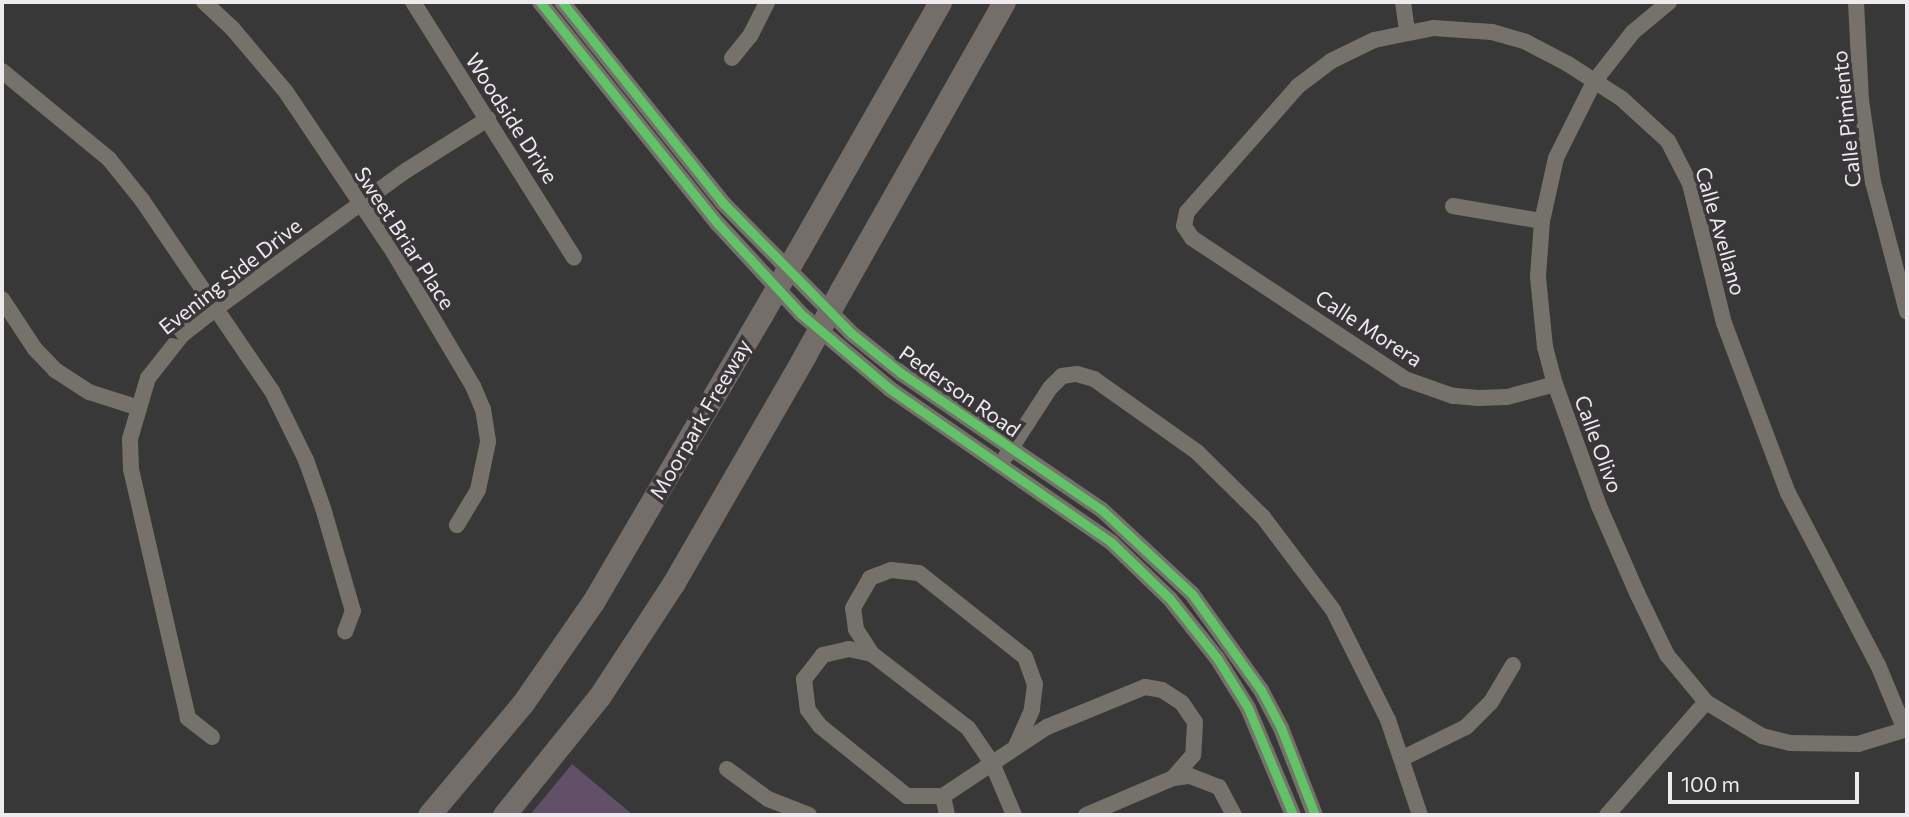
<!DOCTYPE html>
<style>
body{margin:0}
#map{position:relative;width:1909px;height:817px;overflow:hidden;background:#383838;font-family:Commissioner,sans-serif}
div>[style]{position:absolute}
.green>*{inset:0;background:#625068}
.minor>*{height:16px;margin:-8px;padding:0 8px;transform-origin:8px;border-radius:8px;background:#75716b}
.highway>*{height:23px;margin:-11.5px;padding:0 11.5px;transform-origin:11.5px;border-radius:11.5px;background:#736e69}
.highway-bridge>*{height:23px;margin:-11.5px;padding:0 11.5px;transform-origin:11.5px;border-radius:11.5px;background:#736e69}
.cycleway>*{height:9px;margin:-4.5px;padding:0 4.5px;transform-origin:4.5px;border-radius:4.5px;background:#61c268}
span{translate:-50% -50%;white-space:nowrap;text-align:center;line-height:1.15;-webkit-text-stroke:7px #393739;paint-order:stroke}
.street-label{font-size:21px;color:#edebed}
.frame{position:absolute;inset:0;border:4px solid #edebed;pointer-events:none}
.scale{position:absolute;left:1668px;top:772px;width:191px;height:32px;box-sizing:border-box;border:4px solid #edebed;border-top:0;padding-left:9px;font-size:21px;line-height:24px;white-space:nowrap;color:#edebed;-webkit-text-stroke:5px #393739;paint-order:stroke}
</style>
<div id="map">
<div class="green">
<div style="clip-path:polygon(572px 764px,633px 815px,530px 815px)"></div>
</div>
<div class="minor">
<div style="left:204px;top:2px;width:38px;rotate:43deg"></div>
<div style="left:232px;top:28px;width:84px;rotate:49.8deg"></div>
<div style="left:286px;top:92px;width:194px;rotate:56.1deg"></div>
<div style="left:394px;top:253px;width:155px;rotate:59.3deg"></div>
<div style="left:473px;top:386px;width:25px;rotate:67deg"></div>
<div style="left:483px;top:409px;width:33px;rotate:81deg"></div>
<div style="left:488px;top:442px;width:49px;rotate:101.8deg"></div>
<div style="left:478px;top:490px;width:41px;rotate:121deg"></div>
<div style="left:413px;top:2px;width:302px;rotate:57.8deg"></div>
<div style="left:540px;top:2px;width:285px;rotate:51.3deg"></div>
<div style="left:718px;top:224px;width:122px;rotate:47.3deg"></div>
<div style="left:801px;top:314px;width:116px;rotate:40.1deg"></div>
<div style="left:890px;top:389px;width:269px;rotate:34.7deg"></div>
<div style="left:1111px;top:542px;width:82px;rotate:44deg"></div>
<div style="left:1170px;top:599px;width:75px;rotate:51.5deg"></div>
<div style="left:1217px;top:658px;width:59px;rotate:58.2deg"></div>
<div style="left:1248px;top:708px;width:116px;rotate:67.2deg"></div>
<div style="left:562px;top:2px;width:258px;rotate:51.3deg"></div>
<div style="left:723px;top:203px;width:182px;rotate:45.4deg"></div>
<div style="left:851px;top:333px;width:64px;rotate:38.7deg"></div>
<div style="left:901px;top:373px;width:243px;rotate:34.3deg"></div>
<div style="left:1102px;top:510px;width:123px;rotate:43deg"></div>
<div style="left:1192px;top:594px;width:118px;rotate:54.3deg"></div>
<div style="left:1261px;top:690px;width:43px;rotate:62.2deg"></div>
<div style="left:1281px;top:728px;width:93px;rotate:68.7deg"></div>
<div style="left:1403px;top:2px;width:29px;rotate:82deg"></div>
<div style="left:1669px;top:2px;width:47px;rotate:140.2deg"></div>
<div style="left:1633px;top:32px;width:63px;rotate:128deg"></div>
<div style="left:1594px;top:82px;width:85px;rotate:116.6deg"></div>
<div style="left:1556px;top:158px;width:65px;rotate:102.5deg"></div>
<div style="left:1542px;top:221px;width:56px;rotate:94.1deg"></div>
<div style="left:1538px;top:277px;width:70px;rotate:84.3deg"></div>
<div style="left:1545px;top:347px;width:38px;rotate:75deg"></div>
<div style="left:1555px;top:384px;width:130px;rotate:70.2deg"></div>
<div style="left:1599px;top:506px;width:95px;rotate:66.4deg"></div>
<div style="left:1637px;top:593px;width:69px;rotate:64.2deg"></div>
<div style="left:1667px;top:655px;width:61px;rotate:50.3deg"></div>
<div style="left:1706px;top:702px;width:66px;rotate:31.3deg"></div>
<div style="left:1762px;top:736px;width:29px;rotate:14deg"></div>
<div style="left:1790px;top:743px;width:68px;rotate:0.8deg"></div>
<div style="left:1858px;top:744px;width:51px;rotate:-17deg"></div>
<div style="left:1856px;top:2px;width:98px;rotate:87.1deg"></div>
<div style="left:1861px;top:100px;width:83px;rotate:81.7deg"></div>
<div style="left:1873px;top:182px;width:134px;rotate:75.3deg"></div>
<div style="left:732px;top:58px;width:28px;rotate:-51deg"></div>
<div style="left:750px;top:36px;width:38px;rotate:-63deg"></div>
<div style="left:2px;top:71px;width:139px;rotate:39.4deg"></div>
<div style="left:109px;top:159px;width:53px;rotate:51.2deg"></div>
<div style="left:142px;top:200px;width:231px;rotate:55.8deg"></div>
<div style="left:272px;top:391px;width:77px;rotate:63.8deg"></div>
<div style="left:306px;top:460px;width:51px;rotate:70.5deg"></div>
<div style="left:323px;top:508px;width:107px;rotate:73.8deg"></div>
<div style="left:353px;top:611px;width:22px;rotate:111deg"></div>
<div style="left:1453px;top:206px;width:90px;rotate:9.6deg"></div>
<div style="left:2px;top:299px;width:60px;rotate:56.6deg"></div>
<div style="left:35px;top:349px;width:29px;rotate:46deg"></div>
<div style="left:55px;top:370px;width:40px;rotate:32.9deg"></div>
<div style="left:89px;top:392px;width:49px;rotate:17.7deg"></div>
<div style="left:1555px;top:384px;width:50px;rotate:164.8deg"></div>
<div style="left:1507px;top:397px;width:29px;rotate:178deg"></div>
<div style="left:1478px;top:398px;width:25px;rotate:-175deg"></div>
<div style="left:1453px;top:396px;width:51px;rotate:-160.5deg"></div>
<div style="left:1405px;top:379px;width:255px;rotate:-146.5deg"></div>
<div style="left:1192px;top:238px;width:14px;rotate:-124deg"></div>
<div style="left:1184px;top:226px;width:14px;rotate:-78deg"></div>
<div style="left:1187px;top:212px;width:168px;rotate:-48.6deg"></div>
<div style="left:1298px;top:86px;width:41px;rotate:-37.1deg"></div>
<div style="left:1331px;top:61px;width:48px;rotate:-26deg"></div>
<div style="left:1374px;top:40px;width:60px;rotate:-11.5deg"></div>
<div style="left:1433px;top:28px;width:59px;rotate:3.9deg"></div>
<div style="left:1492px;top:32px;width:35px;rotate:16deg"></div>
<div style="left:1526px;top:42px;width:47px;rotate:27.6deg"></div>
<div style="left:1568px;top:64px;width:64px;rotate:32.9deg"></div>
<div style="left:1622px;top:99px;width:62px;rotate:42.4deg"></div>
<div style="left:1668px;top:141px;width:48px;rotate:62.9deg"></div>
<div style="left:1690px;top:184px;width:143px;rotate:76.3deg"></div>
<div style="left:1724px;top:323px;width:182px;rotate:69.4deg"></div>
<div style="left:1788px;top:493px;width:194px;rotate:62.4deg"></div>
<div style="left:1878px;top:665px;width:70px;rotate:67.4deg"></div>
<div style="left:1006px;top:456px;width:81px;rotate:-57.1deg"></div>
<div style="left:1050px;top:388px;width:17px;rotate:-45deg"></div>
<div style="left:1062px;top:376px;width:15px;rotate:-8deg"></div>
<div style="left:1077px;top:374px;width:18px;rotate:16deg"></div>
<div style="left:1094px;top:379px;width:126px;rotate:35.3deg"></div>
<div style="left:1197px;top:452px;width:93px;rotate:44.6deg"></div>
<div style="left:1263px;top:517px;width:116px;rotate:53deg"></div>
<div style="left:1333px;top:610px;width:123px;rotate:63.4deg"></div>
<div style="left:1388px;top:720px;width:100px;rotate:71.4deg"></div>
<div style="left:872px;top:654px;width:24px;rotate:-168deg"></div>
<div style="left:849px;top:649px;width:27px;rotate:167deg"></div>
<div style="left:823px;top:655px;width:31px;rotate:128deg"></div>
<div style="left:804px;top:679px;width:31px;rotate:83deg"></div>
<div style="left:808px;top:710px;width:20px;rotate:53deg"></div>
<div style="left:820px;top:726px;width:112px;rotate:38.8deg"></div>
<div style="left:907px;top:796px;width:36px"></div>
<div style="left:943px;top:796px;width:125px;rotate:-33.6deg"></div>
<div style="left:1047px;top:727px;width:106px;rotate:-22.2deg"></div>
<div style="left:1145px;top:687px;width:17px;rotate:10deg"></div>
<div style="left:1162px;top:690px;width:24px;rotate:33deg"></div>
<div style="left:1182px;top:703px;width:23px;rotate:56deg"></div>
<div style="left:1195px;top:722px;width:33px;rotate:93deg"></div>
<div style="left:1193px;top:755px;width:30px;rotate:131deg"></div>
<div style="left:212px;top:737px;width:31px;rotate:-142deg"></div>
<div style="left:188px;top:718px;width:255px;rotate:-102.9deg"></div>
<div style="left:131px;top:469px;width:30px;rotate:-92deg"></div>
<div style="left:130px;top:439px;width:64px;rotate:-73.6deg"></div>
<div style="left:148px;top:378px;width:55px;rotate:-51.7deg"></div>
<div style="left:182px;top:335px;width:41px;rotate:-38deg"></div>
<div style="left:214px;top:310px;width:238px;rotate:-36deg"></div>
<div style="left:407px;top:170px;width:96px;rotate:-32.2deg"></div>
<div style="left:1403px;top:758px;width:70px;rotate:-26.2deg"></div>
<div style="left:1466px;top:727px;width:35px;rotate:-45deg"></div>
<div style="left:1491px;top:702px;width:43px;rotate:-59.3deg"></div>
<div style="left:727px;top:769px;width:51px;rotate:36.2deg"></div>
<div style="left:768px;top:799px;width:44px;rotate:21.3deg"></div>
<div style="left:943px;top:796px;width:19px;rotate:78deg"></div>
<div style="left:1014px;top:815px;width:56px;rotate:-112.9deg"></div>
<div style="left:992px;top:763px;width:42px;rotate:-124.4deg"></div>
<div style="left:968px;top:728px;width:121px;rotate:-142.4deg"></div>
<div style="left:872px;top:654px;width:30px;rotate:-123deg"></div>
<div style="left:856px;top:629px;width:21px;rotate:-98deg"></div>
<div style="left:853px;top:608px;width:34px;rotate:-60deg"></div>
<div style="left:870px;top:578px;width:22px;rotate:-21deg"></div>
<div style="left:891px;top:570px;width:28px;rotate:6deg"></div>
<div style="left:919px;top:573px;width:135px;rotate:38.4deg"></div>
<div style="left:1025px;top:657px;width:29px;rotate:70deg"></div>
<div style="left:1035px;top:684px;width:26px;rotate:97deg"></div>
<div style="left:1032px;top:710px;width:37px;rotate:114deg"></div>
<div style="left:1086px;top:815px;width:95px;rotate:-23deg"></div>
<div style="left:1173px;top:778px;width:17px;rotate:-7deg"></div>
<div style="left:1190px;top:776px;width:31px;rotate:21deg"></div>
<div style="left:1219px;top:787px;width:32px;rotate:62deg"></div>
<div style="left:1607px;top:815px;width:150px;rotate:-48.8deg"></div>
</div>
<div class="highway">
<div style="left:798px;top:251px;width:287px;rotate:-60.3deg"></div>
<div style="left:841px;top:290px;width:331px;rotate:-60.5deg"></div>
<div style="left:429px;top:815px;width:146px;rotate:-50deg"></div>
<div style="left:523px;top:703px;width:123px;rotate:-55.3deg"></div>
<div style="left:593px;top:602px;width:334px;rotate:-59.6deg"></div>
<div style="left:504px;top:815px;width:151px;rotate:-51.2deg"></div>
<div style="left:599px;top:697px;width:135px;rotate:-56.8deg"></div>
<div style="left:673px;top:584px;width:264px;rotate:-60deg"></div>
</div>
<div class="highway-bridge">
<div style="left:762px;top:314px;width:73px;rotate:-60.3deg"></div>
<div style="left:805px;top:355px;width:74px;rotate:-61deg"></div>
</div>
<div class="cycleway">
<div style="left:540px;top:2px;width:285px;rotate:51.3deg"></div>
<div style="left:718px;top:224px;width:122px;rotate:47.3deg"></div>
<div style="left:801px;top:314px;width:116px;rotate:40.1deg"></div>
<div style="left:890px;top:389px;width:269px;rotate:34.7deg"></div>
<div style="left:1111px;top:542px;width:82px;rotate:44deg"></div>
<div style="left:1170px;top:599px;width:75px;rotate:51.5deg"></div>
<div style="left:1217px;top:658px;width:59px;rotate:58.2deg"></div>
<div style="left:1248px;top:708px;width:116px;rotate:67.2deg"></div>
<div style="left:562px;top:2px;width:258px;rotate:51.3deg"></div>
<div style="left:723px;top:203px;width:182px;rotate:45.4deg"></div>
<div style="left:851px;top:333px;width:64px;rotate:38.7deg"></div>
<div style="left:901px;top:373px;width:243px;rotate:34.3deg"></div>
<div style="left:1102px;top:510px;width:123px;rotate:43deg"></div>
<div style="left:1192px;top:594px;width:118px;rotate:54.3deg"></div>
<div style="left:1261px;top:690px;width:43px;rotate:62.2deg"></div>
<div style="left:1281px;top:728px;width:93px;rotate:68.7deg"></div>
</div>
<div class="street-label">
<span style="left:512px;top:118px;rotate:57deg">Woodside Drive</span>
<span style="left:1846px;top:119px;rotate:-96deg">Calle Pimiento</span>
<span style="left:1721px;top:231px;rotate:74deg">Calle Avellano</span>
<span style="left:405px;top:238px;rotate:57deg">Sweet Briar Place</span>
<span style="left:230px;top:276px;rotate:-38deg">Evening Side Drive</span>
<span style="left:1369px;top:328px;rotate:33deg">Calle Morera</span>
<span style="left:960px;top:391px;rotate:35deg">Pederson Road</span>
<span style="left:700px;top:419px;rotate:-60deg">Moorpark Freeway</span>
<span style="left:1599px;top:444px;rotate:70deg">Calle Olivo</span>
</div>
<div class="frame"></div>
<div class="scale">100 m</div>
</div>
